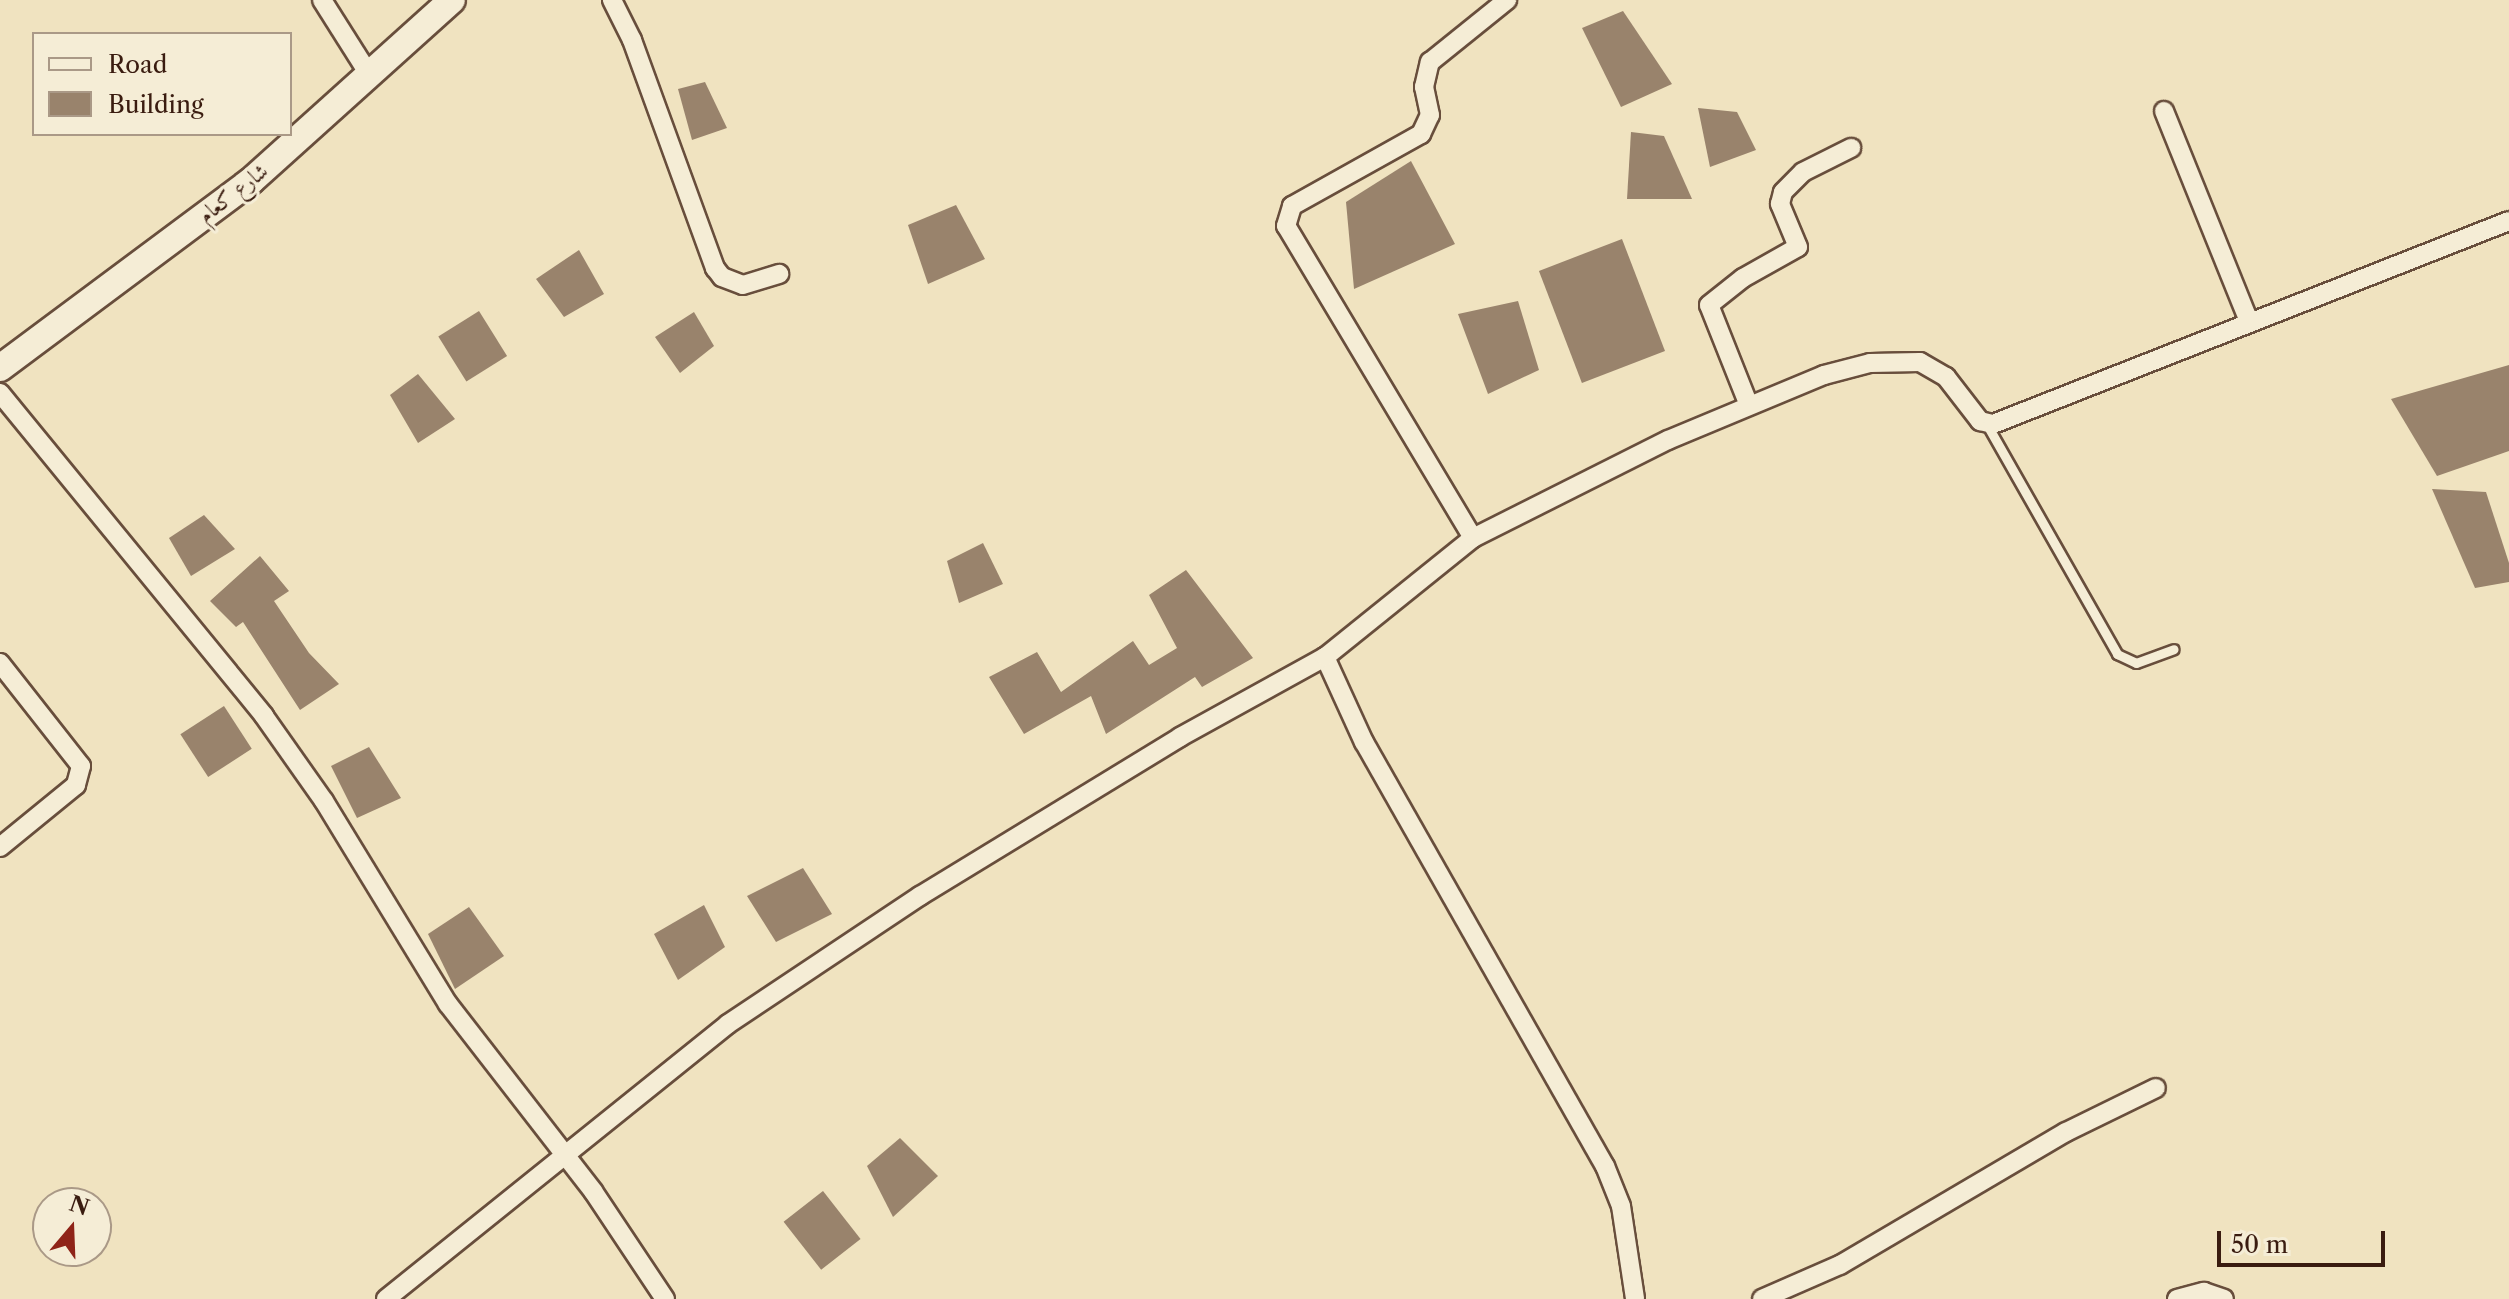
<!DOCTYPE html>
<meta charset="utf-8">
<style>
body{margin:0}
#map{position:relative;width:2509px;height:1299px;overflow:hidden;background:#f0e3c0;font-family:"Libre Caslon Text",Amiri,serif}
div>[style]{position:absolute}
.building>*{inset:0;background:#99836c;transform-origin:0 0}
.roads{filter:drop-shadow(2px 0 #684e3c) drop-shadow(-2px 0 #684e3c) drop-shadow(0 2px #684e3c) drop-shadow(0 -2px #684e3c)}
.lane>*{height:9px;margin:-4.5px;padding:0 4.5px;transform-origin:4.5px;border-radius:4.5px;background:#f5edd6}
.street>*{height:18px;margin:-9px;padding:0 9px;transform-origin:9px;border-radius:9px;background:#f5edd6}
.secondary>*{height:26px;margin:-13px;padding:0 13px;transform-origin:13px;border-radius:13px;background:#f5edd6}
span{translate:-50% -50%;white-space:nowrap;text-align:center;line-height:1.15;-webkit-text-stroke:6px #f5edd6;paint-order:stroke}
.street-label{font-size:22px;color:#3a1c10}
.legend{position:absolute;left:32px;top:32px;width:260px;height:104px;box-sizing:border-box;background:#f5edd6;border:2px solid #aa9987;margin:0;padding:10px 14px;list-style:none;font-size:24px;color:#3a1c10}
.legend li{display:flex;align-items:center;gap:16px;height:40px}
.legend b{width:40px;border:2px solid #aa9987}
.north{position:absolute;left:32px;top:1187px;width:80px;height:80px;box-sizing:border-box;background:#f5edd6;border:2px solid #aa9987;border-radius:50%;rotate:19deg;font-size:22px;font-weight:700;line-height:32px;text-align:center;color:#3a1c10}
.north::after{content:'';display:block;margin:auto;width:28px;height:36px;background:#8f2418;clip-path:polygon(50% 0,100% 100%,50% 72%,0 100%)}
.scale{position:absolute;left:2217px;top:1231px;width:168px;height:36px;box-sizing:border-box;border:4px solid #3a1c10;border-top:0;padding-left:10px;font-size:24px;line-height:28px;white-space:nowrap;color:#3a1c10;-webkit-text-stroke:6px #f5edd6;paint-order:stroke}
</style>
<div id="map">
<div class="building">
<div style="clip-path:polygon(1623px 11px,1672px 84px,1621px 107px,1582px 28px)"></div>
<div style="clip-path:polygon(705px 82px,727px 128px,692px 140px,678px 89px)"></div>
<div style="clip-path:polygon(1698px 108px,1737px 112px,1756px 150px,1710px 167px)"></div>
<div style="clip-path:polygon(1631px 132px,1664px 136px,1692px 199px,1627px 199px)"></div>
<div style="clip-path:polygon(1411px 161px,1455px 244px,1354px 289px,1346px 202px)"></div>
<div style="clip-path:polygon(956px 205px,985px 259px,928px 284px,908px 225px)"></div>
<div style="left:1622px;top:239px;width:120px;height:89px;rotate:69deg"></div>
<div style="clip-path:polygon(579px 250px,604px 294px,564px 317px,536px 279px)"></div>
<div style="clip-path:polygon(1518px 301px,1539px 370px,1488px 394px,1458px 314px)"></div>
<div style="left:479px;top:311px;width:53px;height:48px;rotate:58deg"></div>
<div style="clip-path:polygon(694px 312px,714px 346px,680px 373px,655px 337px)"></div>
<div style="clip-path:polygon(2509px 365px,2509px 451px,2437px 476px,2391px 399px)"></div>
<div style="clip-path:polygon(418px 374px,455px 419px,418px 443px,390px 395px)"></div>
<div style="clip-path:polygon(2432px 489px,2486px 492px,2509px 563px,2509px 582px,2475px 588px)"></div>
<div style="clip-path:polygon(204px 515px,235px 549px,191px 576px,169px 538px)"></div>
<div style="clip-path:polygon(983px 543px,1003px 584px,959px 603px,947px 561px)"></div>
<div style="clip-path:polygon(260px 556px,289px 591px,274px 601px,309px 653px,339px 684px,300px 710px,243px 622px,236px 627px,210px 601px)"></div>
<div style="clip-path:polygon(1186px 570px,1253px 658px,1202px 687px,1195px 677px,1106px 734px,1091px 696px,1024px 734px,989px 677px,1037px 652px,1061px 692px,1133px 641px,1149px 665px,1177px 648px,1149px 595px)"></div>
<div style="left:224px;top:706px;width:51px;height:52px;rotate:57deg"></div>
<div style="clip-path:polygon(369px 747px,401px 798px,357px 818px,331px 766px)"></div>
<div style="clip-path:polygon(803px 868px,832px 914px,776px 942px,747px 896px)"></div>
<div style="clip-path:polygon(704px 905px,725px 947px,678px 980px,654px 934px)"></div>
<div style="clip-path:polygon(469px 907px,504px 956px,455px 989px,428px 934px)"></div>
<div style="clip-path:polygon(900px 1138px,938px 1176px,893px 1217px,867px 1166px)"></div>
<div style="left:823px;top:1191px;width:61px;height:50px;rotate:52deg"></div>
</div>
<div class="roads">
<div class="lane">
<div style="left:1986px;top:423px;width:266px;rotate:60.4deg"></div>
<div style="left:2117px;top:654px;width:21px;rotate:25deg"></div>
<div style="left:2136px;top:663px;width:40px;rotate:-20.2deg"></div>
</div>
<div class="street">
<div style="left:322px;top:0;width:90px;rotate:57.7deg"></div>
<div style="left:612px;top:0;width:45px;rotate:63.4deg"></div>
<div style="left:632px;top:40px;width:243px;rotate:70deg"></div>
<div style="left:715px;top:268px;width:11px;rotate:52deg"></div>
<div style="left:722px;top:277px;width:22px;rotate:21deg"></div>
<div style="left:743px;top:285px;width:38px;rotate:-17deg"></div>
<div style="left:2164px;top:111px;width:227px;rotate:68deg"></div>
<div style="left:0;top:393px;width:417px;rotate:50.7deg"></div>
<div style="left:264px;top:716px;width:104px;rotate:54.8deg"></div>
<div style="left:324px;top:801px;width:238px;rotate:58.6deg"></div>
<div style="left:448px;top:1004px;width:237px;rotate:52.2deg"></div>
<div style="left:593px;top:1191px;width:130px;rotate:56.3deg"></div>
<div style="left:1748px;top:403px;width:105px;rotate:-111.7deg"></div>
<div style="left:1709px;top:305px;width:43px;rotate:-38.5deg"></div>
<div style="left:1743px;top:278px;width:63px;rotate:-29.4deg"></div>
<div style="left:1798px;top:247px;width:47px;rotate:-112.7deg"></div>
<div style="left:1780px;top:204px;width:12px;rotate:-76deg"></div>
<div style="left:1783px;top:192px;width:28px;rotate:-45deg"></div>
<div style="left:1803px;top:172px;width:54px;rotate:-26.6deg"></div>
<div style="left:1473px;top:538px;width:364px;rotate:-120.9deg"></div>
<div style="left:1286px;top:226px;width:21px;rotate:-73deg"></div>
<div style="left:1292px;top:206px;width:148px;rotate:-29.2deg"></div>
<div style="left:1421px;top:134px;width:21px;rotate:-65deg"></div>
<div style="left:1430px;top:115px;width:29px;rotate:-102deg"></div>
<div style="left:1424px;top:87px;width:26px;rotate:-77deg"></div>
<div style="left:1430px;top:62px;width:99px;rotate:-38.8deg"></div>
<div style="left:1325px;top:657px;width:94px;rotate:65.4deg"></div>
<div style="left:1364px;top:742px;width:488px;rotate:60.4deg"></div>
<div style="left:1605px;top:1166px;width:43px;rotate:68.2deg"></div>
<div style="left:1621px;top:1206px;width:94px;rotate:81.4deg"></div>
<div style="left:0;top:663px;width:131px;rotate:51.8deg"></div>
<div style="left:81px;top:766px;width:20px;rotate:105deg"></div>
<div style="left:76px;top:785px;width:98px;rotate:140.8deg"></div>
<div style="left:386px;top:1299px;width:439px;rotate:-38.8deg"></div>
<div style="left:728px;top:1024px;width:231px;rotate:-33.7deg"></div>
<div style="left:920px;top:896px;width:305px;rotate:-31.4deg"></div>
<div style="left:1180px;top:737px;width:166px;rotate:-28.9deg"></div>
<div style="left:1325px;top:657px;width:190px;rotate:-38.8deg"></div>
<div style="left:1473px;top:538px;width:218px;rotate:-26.7deg"></div>
<div style="left:1668px;top:440px;width:169px;rotate:-22.6deg"></div>
<div style="left:1824px;top:375px;width:48px;rotate:-14.6deg"></div>
<div style="left:1870px;top:363px;width:50px;rotate:-1.1deg"></div>
<div style="left:1920px;top:362px;width:30px;rotate:30deg"></div>
<div style="left:1946px;top:377px;width:56px;rotate:52.3deg"></div>
<div style="left:1980px;top:421px;width:13px;rotate:13deg"></div>
<div style="left:1993px;top:424px;width:554px;rotate:-21.48deg"></div>
<div style="left:1762px;top:1299px;width:85px;rotate:-23.6deg"></div>
<div style="left:1840px;top:1265px;width:262px;rotate:-30.5deg"></div>
<div style="left:2066px;top:1132px;width:100px;rotate:-26.1deg"></div>
<div style="left:2177px;top:1299px;width:28px;rotate:-15deg"></div>
<div style="left:2204px;top:1292px;width:21px;rotate:19deg"></div>
</div>
<div class="secondary">
<div style="left:0;top:368px;width:313px;rotate:-36.7deg"></div>
<div style="left:251px;top:181px;width:270px;rotate:-42deg"></div>
</div>
</div>
<div class="street-label">
<span style="left:233px;top:193px;rotate:-38deg">شارع كعام</span>
</div>
<ul class="legend">
<li><b style="height:10px;background:#f5edd6"></b>Road</li>
<li><b style="height:22px;background:#99836c"></b>Building</li>
</ul>
<div class="north">N</div>
<div class="scale">50 m</div>
</div>
